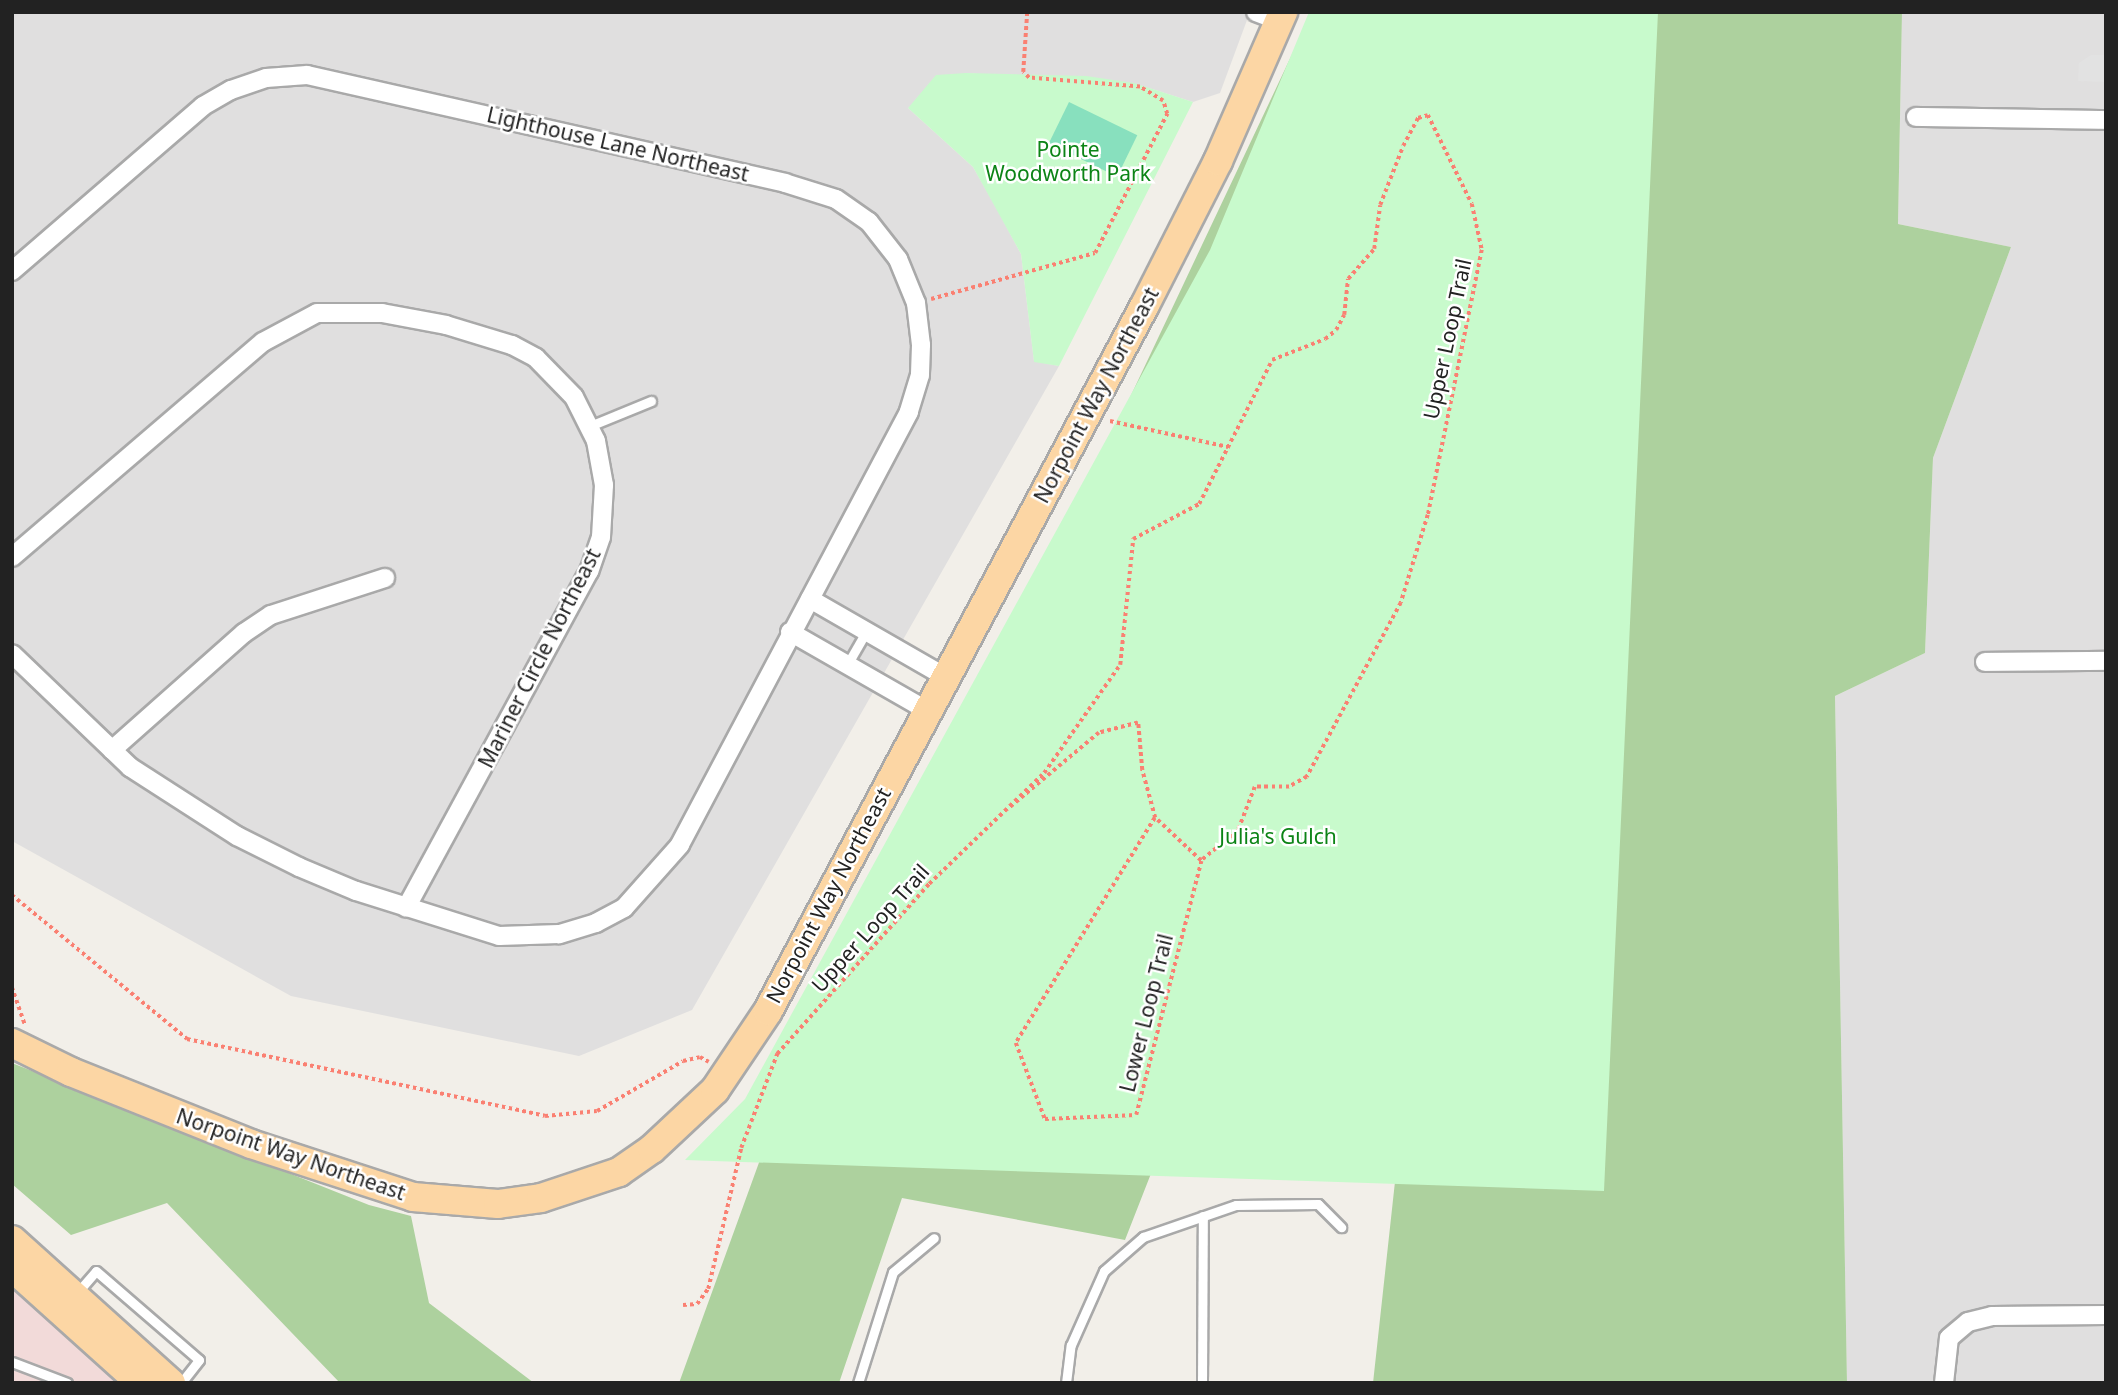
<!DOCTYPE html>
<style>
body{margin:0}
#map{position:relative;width:2118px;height:1395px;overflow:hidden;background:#f2efe9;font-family:"Noto Sans",sans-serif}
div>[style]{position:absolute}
.residential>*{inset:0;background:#e0dfdf}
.commercial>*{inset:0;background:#f2dad9}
.forest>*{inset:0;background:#add19e}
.park>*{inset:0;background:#c8facc}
.pitch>*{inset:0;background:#88e0be;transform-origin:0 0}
.parking>*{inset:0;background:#e2e2e2}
.path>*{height:3.5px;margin-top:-1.75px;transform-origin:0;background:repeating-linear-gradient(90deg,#fa8072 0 3.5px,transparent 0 7px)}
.roads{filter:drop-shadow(2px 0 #a9a9a9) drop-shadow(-2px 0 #a9a9a9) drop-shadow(0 2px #a9a9a9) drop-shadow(0 -2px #a9a9a9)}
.service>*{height:9px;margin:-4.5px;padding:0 4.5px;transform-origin:4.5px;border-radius:4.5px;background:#fff}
.minor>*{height:18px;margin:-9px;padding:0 9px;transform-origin:9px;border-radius:9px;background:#fff}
.primary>*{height:28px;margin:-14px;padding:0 14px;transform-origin:14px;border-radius:14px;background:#fcd6a4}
span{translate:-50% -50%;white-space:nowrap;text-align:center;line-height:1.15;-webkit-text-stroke:5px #fff;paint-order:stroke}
.street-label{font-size:21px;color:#222}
.park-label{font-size:21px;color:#0c8416}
.frame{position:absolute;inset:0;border:14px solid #222;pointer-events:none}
</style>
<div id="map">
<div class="residential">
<div style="clip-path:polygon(12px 12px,1250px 12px,1220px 93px,1193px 102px,1149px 88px,966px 73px,908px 108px,973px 167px,997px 209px,1021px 254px,1034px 361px,1059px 366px,692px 1010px,579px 1056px,291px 996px,12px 841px)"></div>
<div style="clip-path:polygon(1902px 12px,2106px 12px,2106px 1383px,1847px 1383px,1835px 696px,1925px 653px,1933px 458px,2011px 247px,1898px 224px)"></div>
</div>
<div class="commercial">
<div style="clip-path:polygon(12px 1285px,122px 1383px,12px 1383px)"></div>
</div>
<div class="forest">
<div style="clip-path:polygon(1312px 12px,1902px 12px,1898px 224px,2011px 247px,1933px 458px,1925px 653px,1835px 696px,1847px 1383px,1373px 1383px,1425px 907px,1269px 872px,1125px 1240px,902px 1198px,839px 1383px,679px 1383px,781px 1102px,1108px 444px)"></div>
<div style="clip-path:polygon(12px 1063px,369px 1205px,411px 1216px,429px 1303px,534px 1383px,340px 1383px,167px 1203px,71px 1235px,12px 1184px)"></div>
</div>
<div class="park">
<div style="clip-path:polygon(1309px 12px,1658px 12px,1604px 1191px,685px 1160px,745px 1099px,1210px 250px)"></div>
<div style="clip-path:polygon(966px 73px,1086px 76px,1134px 83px,1193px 102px,1059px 366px,1034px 362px,1021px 254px,973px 167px,908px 108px,936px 75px)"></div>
</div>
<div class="pitch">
<div style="left:1069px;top:102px;width:76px;height:46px;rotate:26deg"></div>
</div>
<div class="parking">
<div style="clip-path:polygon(2091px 55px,2106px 55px,2106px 82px,2078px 81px,2079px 63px)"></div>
</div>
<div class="path">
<div style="left:931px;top:299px;width:170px;rotate:-15.7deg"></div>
<div style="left:1095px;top:253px;width:157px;rotate:-62.6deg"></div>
<div style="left:1167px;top:114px;width:14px;rotate:-107deg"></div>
<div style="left:1163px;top:101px;width:27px;rotate:-149deg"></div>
<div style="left:1140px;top:87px;width:111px;rotate:-175.4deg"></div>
<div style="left:1029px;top:78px;width:8px;rotate:-135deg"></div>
<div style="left:1023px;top:72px;width:60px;rotate:-86.2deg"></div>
<div style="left:1110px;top:421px;width:121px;rotate:12.4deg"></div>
<div style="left:1155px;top:818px;width:264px;rotate:121.7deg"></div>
<div style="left:1016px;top:1043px;width:81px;rotate:69.1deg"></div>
<div style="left:1045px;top:1119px;width:91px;rotate:-2.5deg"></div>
<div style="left:1136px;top:1115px;width:262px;rotate:-75.6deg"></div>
<div style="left:12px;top:895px;width:227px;rotate:39.4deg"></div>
<div style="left:187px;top:1039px;width:366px;rotate:12.1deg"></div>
<div style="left:545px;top:1116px;width:52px;rotate:-5.5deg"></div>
<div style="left:597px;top:1111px;width:99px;rotate:-30.2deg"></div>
<div style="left:683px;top:1061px;width:17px;rotate:-13deg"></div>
<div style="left:700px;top:1057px;width:10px;rotate:29deg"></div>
<div style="left:12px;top:987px;width:39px;rotate:71deg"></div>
<div style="left:683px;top:1305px;width:14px;rotate:-4deg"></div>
<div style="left:697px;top:1304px;width:19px;rotate:-54deg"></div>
<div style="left:708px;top:1289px;width:145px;rotate:-76.8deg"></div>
<div style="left:741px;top:1148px;width:101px;rotate:-69deg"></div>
<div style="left:777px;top:1054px;width:228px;rotate:-48.2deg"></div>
<div style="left:929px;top:884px;width:160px;rotate:-44deg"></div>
<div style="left:1044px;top:773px;width:132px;rotate:-54.9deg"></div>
<div style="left:1120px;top:665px;width:127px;rotate:-84.1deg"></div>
<div style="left:1133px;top:539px;width:75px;rotate:-27.9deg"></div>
<div style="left:1199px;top:504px;width:161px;rotate:-63.1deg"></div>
<div style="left:1272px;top:360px;width:57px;rotate:-21.6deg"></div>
<div style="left:1325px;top:339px;width:14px;rotate:-39deg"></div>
<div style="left:1336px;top:330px;width:17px;rotate:-62deg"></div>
<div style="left:1344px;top:315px;width:36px;rotate:-84deg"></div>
<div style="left:1348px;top:279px;width:40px;rotate:-49deg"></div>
<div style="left:1374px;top:249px;width:44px;rotate:-82.2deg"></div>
<div style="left:1380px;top:205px;width:63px;rotate:-68.7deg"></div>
<div style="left:1403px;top:146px;width:32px;rotate:-62deg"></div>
<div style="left:1418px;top:118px;width:10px;rotate:-17deg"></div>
<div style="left:1428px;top:115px;width:99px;rotate:63.7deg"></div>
<div style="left:1472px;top:204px;width:47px;rotate:77.7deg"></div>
<div style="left:1482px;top:250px;width:270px;rotate:101.5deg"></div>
<div style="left:1428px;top:515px;width:92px;rotate:107.1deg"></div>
<div style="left:1401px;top:603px;width:198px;rotate:118.4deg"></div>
<div style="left:1307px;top:777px;width:21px;rotate:151deg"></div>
<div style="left:1289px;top:787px;width:34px;rotate:180deg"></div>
<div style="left:1255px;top:787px;width:47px;rotate:111.1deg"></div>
<div style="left:1238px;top:831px;width:48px;rotate:141deg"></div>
<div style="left:1201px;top:861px;width:63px;rotate:-136.9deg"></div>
<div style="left:1155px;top:818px;width:50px;rotate:-105.2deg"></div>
<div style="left:1142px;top:770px;width:47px;rotate:-94.9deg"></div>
<div style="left:1138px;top:723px;width:40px;rotate:165.6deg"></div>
<div style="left:1099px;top:733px;width:119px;rotate:140.1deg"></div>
</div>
<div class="roads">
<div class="service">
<div style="left:590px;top:426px;width:66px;rotate:-22.3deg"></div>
<div style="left:848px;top:663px;width:36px;rotate:-60deg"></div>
<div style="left:76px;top:1294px;width:30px;rotate:-49deg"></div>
<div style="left:96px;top:1271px;width:136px;rotate:40.8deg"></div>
<div style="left:199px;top:1360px;width:29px;rotate:128deg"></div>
<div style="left:12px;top:1362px;width:59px;rotate:20.9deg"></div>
<div style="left:858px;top:1383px;width:116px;rotate:-72.5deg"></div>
<div style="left:893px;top:1272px;width:53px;rotate:-39.7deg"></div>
<div style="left:1066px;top:1383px;width:38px;rotate:-83deg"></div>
<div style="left:1071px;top:1345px;width:81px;rotate:-66deg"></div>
<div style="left:1104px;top:1271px;width:52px;rotate:-41.1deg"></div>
<div style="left:1143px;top:1237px;width:98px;rotate:-19deg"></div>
<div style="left:1236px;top:1205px;width:82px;rotate:-0.7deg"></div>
<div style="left:1318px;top:1204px;width:33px;rotate:45deg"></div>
<div style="left:1202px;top:1383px;width:167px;rotate:-89.7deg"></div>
</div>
<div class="minor">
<div style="left:1256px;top:12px;width:26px;rotate:21deg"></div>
<div style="left:1916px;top:117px;width:190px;rotate:0.9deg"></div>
<div style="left:12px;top:271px;width:252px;rotate:-40.8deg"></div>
<div style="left:203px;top:106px;width:32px;rotate:-30deg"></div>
<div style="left:231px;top:90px;width:37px;rotate:-19deg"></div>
<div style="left:266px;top:78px;width:41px;rotate:-4.2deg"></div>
<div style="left:307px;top:75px;width:490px;rotate:12.7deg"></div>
<div style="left:785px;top:183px;width:53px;rotate:17.4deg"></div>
<div style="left:836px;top:199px;width:40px;rotate:34.9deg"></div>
<div style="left:869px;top:222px;width:47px;rotate:51.9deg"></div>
<div style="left:898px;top:259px;width:48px;rotate:67.8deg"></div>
<div style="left:916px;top:303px;width:42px;rotate:83.2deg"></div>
<div style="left:921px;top:345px;width:30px;rotate:92deg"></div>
<div style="left:920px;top:375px;width:39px;rotate:107deg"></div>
<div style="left:909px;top:412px;width:490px;rotate:117.9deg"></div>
<div style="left:680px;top:845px;width:84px;rotate:131.6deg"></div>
<div style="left:624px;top:908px;width:32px;rotate:152deg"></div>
<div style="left:596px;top:923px;width:39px;rotate:163deg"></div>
<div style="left:559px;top:934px;width:60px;rotate:178.1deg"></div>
<div style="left:499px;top:936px;width:150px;rotate:-162.5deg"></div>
<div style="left:356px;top:891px;width:62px;rotate:-157.2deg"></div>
<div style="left:299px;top:867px;width:69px;rotate:-153.4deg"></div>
<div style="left:237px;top:836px;width:127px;rotate:-147.2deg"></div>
<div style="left:130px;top:767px;width:163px;rotate:-136.2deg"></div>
<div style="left:12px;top:557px;width:330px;rotate:-40.6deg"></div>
<div style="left:263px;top:342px;width:61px;rotate:-28.2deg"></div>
<div style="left:317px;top:313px;width:65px"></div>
<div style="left:382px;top:313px;width:65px;rotate:10.6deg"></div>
<div style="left:446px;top:325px;width:69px;rotate:16.9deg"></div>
<div style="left:512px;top:345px;width:27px;rotate:28deg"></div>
<div style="left:536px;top:358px;width:54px;rotate:45.7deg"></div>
<div style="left:574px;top:397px;width:49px;rotate:63.4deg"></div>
<div style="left:596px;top:441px;width:45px;rotate:79.7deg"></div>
<div style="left:604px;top:485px;width:52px;rotate:93.3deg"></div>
<div style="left:601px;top:537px;width:36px;rotate:109deg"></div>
<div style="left:589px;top:571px;width:383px;rotate:118.5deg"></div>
<div style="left:810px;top:599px;width:155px;rotate:29.9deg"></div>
<div style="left:790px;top:632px;width:157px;rotate:29.8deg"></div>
<div style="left:1985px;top:662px;width:121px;rotate:-0.5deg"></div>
<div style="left:112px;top:750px;width:176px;rotate:-41.6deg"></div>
<div style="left:244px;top:633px;width:32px;rotate:-34deg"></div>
<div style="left:271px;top:615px;width:120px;rotate:-18deg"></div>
<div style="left:1944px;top:1383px;width:45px;rotate:-83.7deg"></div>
<div style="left:1949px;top:1338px;width:25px;rotate:-40deg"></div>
<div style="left:1968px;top:1322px;width:25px;rotate:-14deg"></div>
<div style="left:1992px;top:1316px;width:114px;rotate:-0.5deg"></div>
</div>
<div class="primary">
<div style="left:12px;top:1043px;width:66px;rotate:26.2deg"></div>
<div style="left:71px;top:1072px;width:194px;rotate:21.8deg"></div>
<div style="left:251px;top:1144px;width:170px;rotate:18.1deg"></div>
<div style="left:413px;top:1197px;width:85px;rotate:4.7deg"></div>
<div style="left:498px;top:1204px;width:43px;rotate:-7.9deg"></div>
<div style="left:541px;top:1198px;width:82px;rotate:-18.4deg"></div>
<div style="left:619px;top:1172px;width:40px;rotate:-34.9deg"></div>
<div style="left:652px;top:1149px;width:86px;rotate:-43.1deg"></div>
<div style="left:715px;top:1090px;width:95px;rotate:-56.1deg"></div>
<div style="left:768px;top:1011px;width:800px;rotate:-61.9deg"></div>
<div style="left:1145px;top:305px;width:161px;rotate:-63.1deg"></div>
<div style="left:1218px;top:161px;width:163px;rotate:-66.4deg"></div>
<div style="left:12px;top:1240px;width:214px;rotate:42deg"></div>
<div style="left:12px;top:1267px;width:173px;rotate:42deg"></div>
</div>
</div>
<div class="street-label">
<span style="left:618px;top:144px;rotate:13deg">Lighthouse Lane Northeast</span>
<span style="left:1447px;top:339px;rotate:-78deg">Upper Loop Trail</span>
<span style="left:1096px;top:395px;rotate:-62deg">Norpoint Way Northeast</span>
<span style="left:539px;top:658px;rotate:-63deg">Mariner Circle Northeast</span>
<span style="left:828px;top:895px;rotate:-62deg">Norpoint Way Northeast</span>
<span style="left:870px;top:928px;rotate:-48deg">Upper Loop Trail</span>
<span style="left:1146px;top:1013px;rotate:-76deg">Lower Loop Trail</span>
<span style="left:291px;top:1154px;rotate:19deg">Norpoint Way Northeast</span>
</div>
<div class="park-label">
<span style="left:1068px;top:161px">Pointe<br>Woodworth Park</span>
<span style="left:1278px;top:836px">Julia's Gulch</span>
</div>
<div class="frame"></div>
</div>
